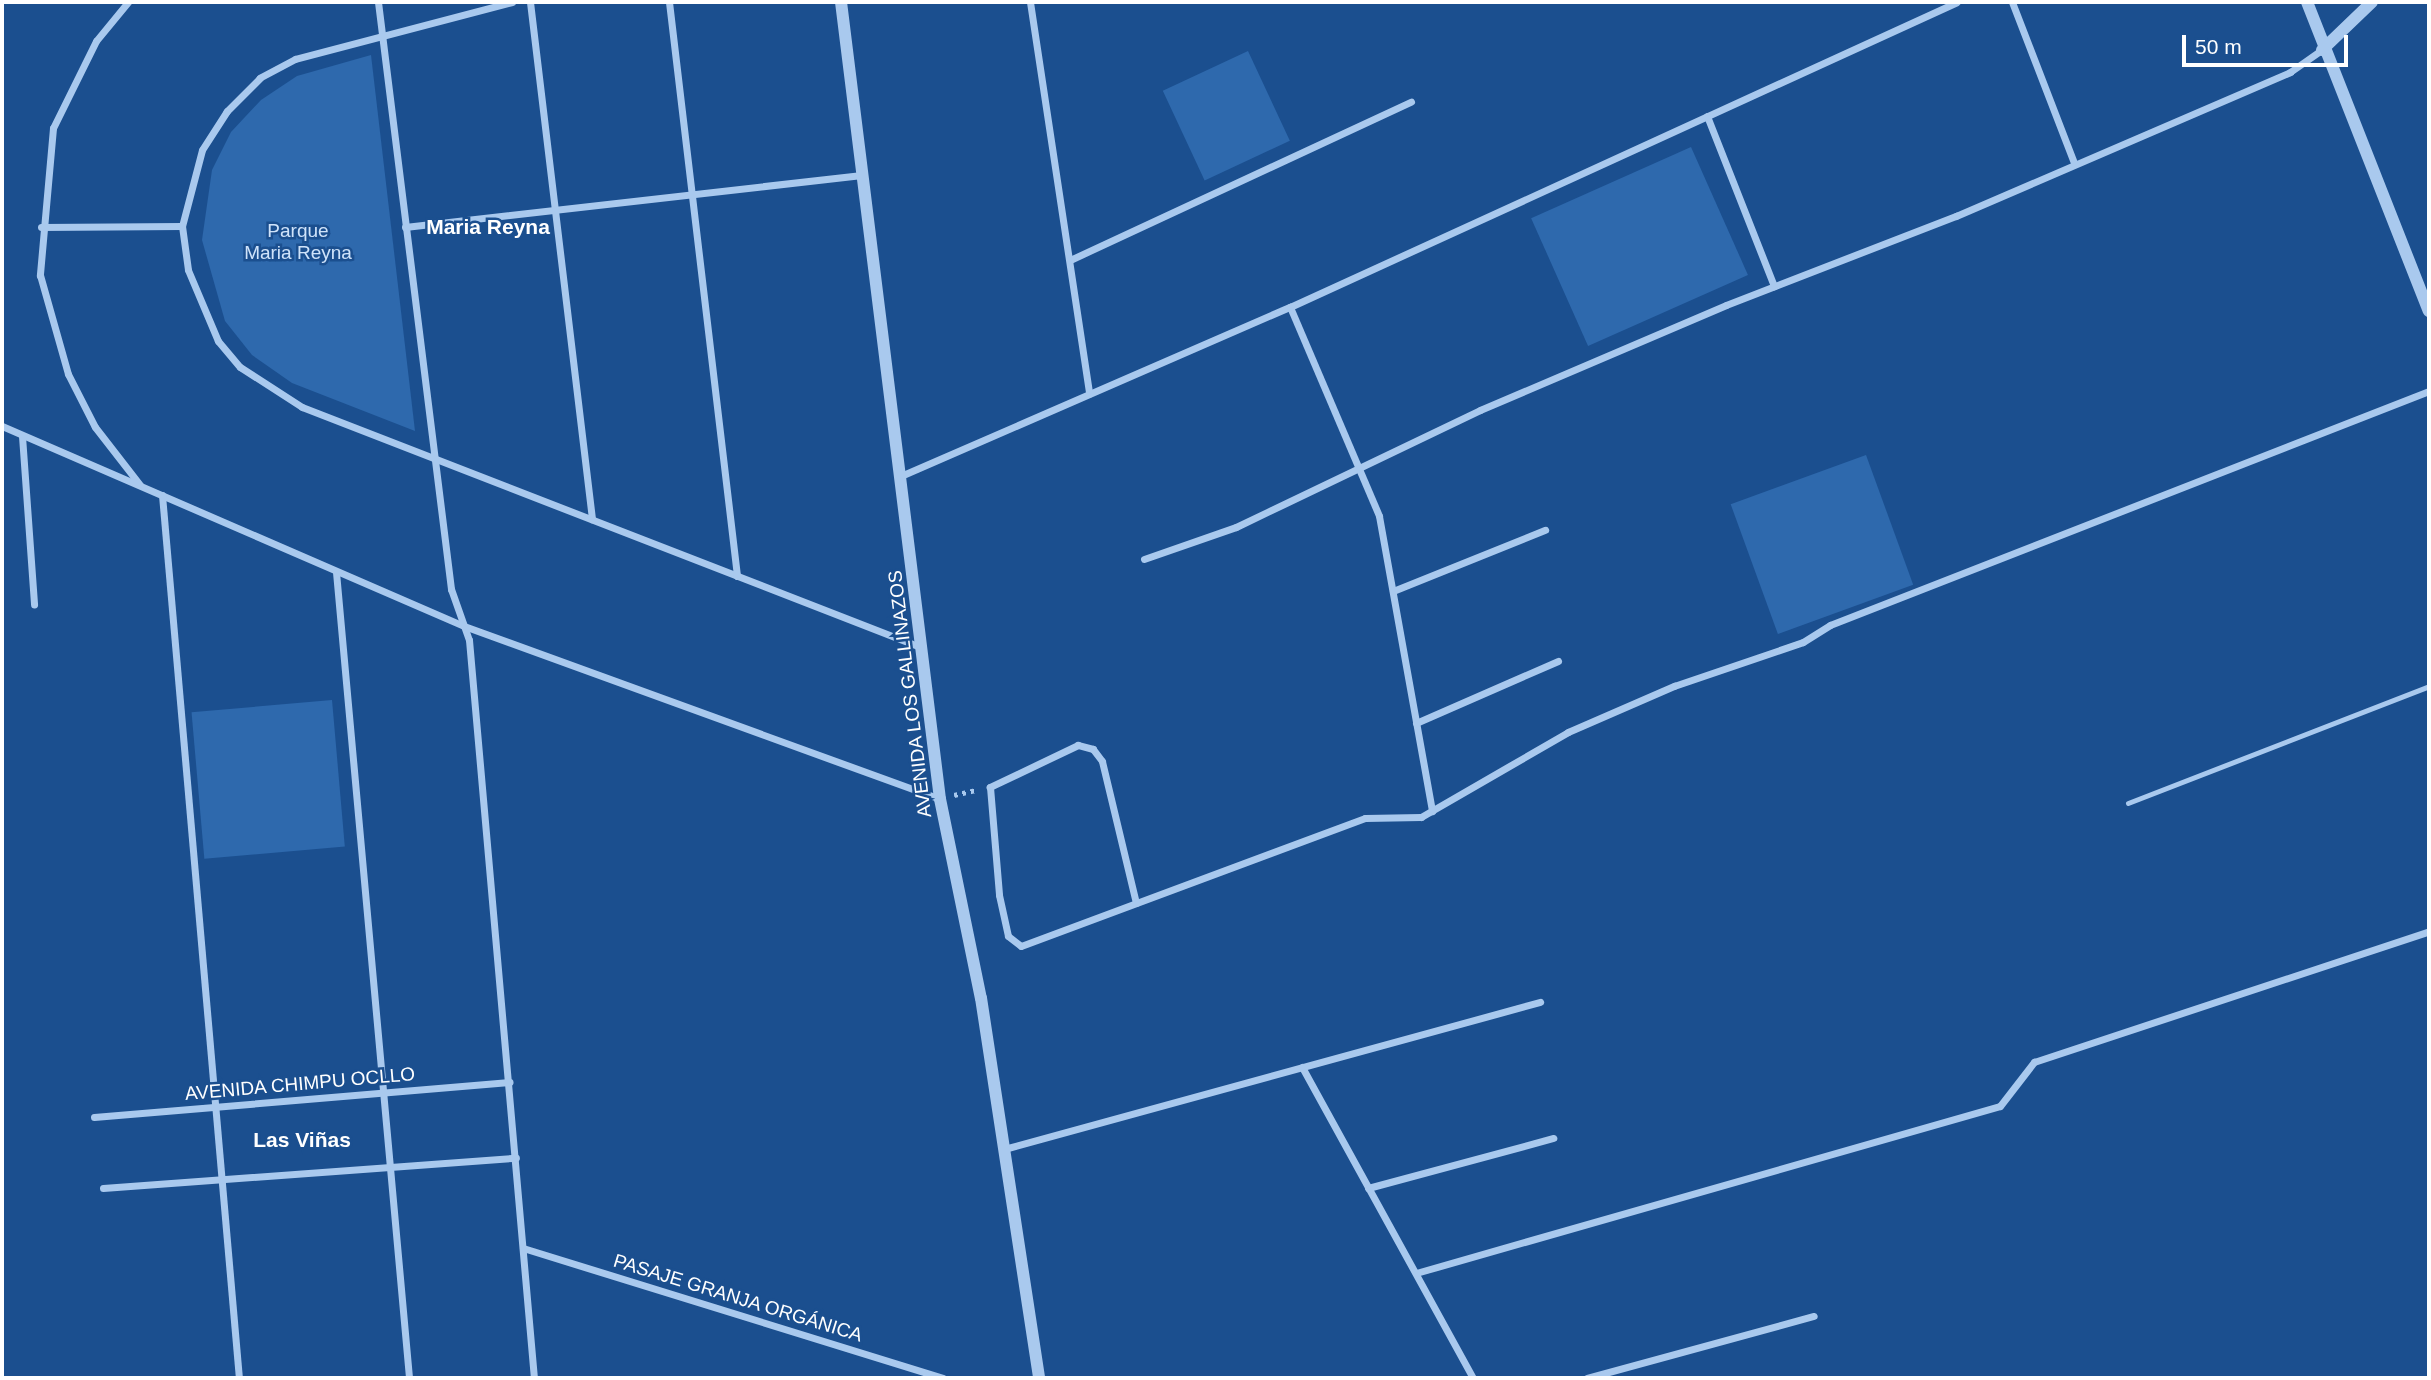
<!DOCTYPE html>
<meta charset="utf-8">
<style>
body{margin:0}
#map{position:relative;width:2431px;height:1380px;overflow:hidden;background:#1b4f8f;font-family:Arial,sans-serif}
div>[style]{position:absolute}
.green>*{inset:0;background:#2e69ad;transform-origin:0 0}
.path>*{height:4.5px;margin-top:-2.25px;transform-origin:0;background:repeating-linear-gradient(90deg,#a9c9ee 0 3.5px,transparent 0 8.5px)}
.service>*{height:5px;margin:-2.5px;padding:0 2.5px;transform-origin:2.5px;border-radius:2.5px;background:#a9c9ee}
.minor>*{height:7px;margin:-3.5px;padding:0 3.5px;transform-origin:3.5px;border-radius:3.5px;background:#a9c9ee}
.tertiary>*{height:12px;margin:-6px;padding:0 6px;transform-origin:6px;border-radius:6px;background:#a9c9ee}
span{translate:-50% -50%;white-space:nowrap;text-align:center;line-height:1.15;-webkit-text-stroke:5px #1b4f8f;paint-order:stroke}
.park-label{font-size:19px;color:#cfe3fa}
.street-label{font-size:19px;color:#fff}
.neighbourhood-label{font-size:21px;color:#fff;font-weight:700}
.frame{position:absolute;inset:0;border:4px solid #fff;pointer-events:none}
.scale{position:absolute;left:2182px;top:35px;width:166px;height:32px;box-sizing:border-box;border:4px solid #fff;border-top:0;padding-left:9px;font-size:21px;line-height:24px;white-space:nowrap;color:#fff;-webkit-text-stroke:5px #1b4f8f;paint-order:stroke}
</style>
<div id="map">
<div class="green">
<div style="left:1248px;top:51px;width:99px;height:94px;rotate:65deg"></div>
<div style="clip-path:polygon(371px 55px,415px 431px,292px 383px,252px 355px,225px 321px,202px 240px,212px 170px,231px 132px,261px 100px,297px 76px)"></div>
<div style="left:1691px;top:147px;width:140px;height:175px;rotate:66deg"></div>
<div style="left:1866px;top:455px;width:138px;height:144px;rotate:70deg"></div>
<div style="left:332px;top:700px;width:147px;height:141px;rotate:85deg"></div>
</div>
<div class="path">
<div style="left:954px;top:795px;width:23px;rotate:-13deg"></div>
</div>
<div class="service">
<div style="left:2128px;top:803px;width:323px;rotate:-21.2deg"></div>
</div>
<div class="minor">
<div style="left:128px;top:2px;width:50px;rotate:129.4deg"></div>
<div style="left:96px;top:41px;width:97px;rotate:116.3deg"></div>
<div style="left:53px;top:128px;width:148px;rotate:95.1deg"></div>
<div style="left:40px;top:275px;width:103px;rotate:74.2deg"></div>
<div style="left:68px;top:374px;width:59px;rotate:63deg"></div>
<div style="left:95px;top:427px;width:73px;rotate:52.2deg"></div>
<div style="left:378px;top:2px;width:592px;rotate:82.91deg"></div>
<div style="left:451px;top:589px;width:54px;rotate:70.6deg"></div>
<div style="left:469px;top:640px;width:741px;rotate:84.97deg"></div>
<div style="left:512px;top:2px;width:224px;rotate:165.3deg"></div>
<div style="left:295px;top:59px;width:40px;rotate:152deg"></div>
<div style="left:260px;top:78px;width:47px;rotate:135deg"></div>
<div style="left:227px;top:111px;width:46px;rotate:122.7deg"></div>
<div style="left:202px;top:150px;width:79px;rotate:104.7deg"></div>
<div style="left:182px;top:226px;width:44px;rotate:82.2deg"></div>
<div style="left:188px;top:270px;width:77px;rotate:67.1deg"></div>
<div style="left:218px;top:341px;width:34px;rotate:50deg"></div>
<div style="left:240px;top:367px;width:74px;rotate:32.8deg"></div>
<div style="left:302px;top:407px;width:666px;rotate:21.21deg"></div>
<div style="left:530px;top:2px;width:521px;rotate:83.16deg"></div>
<div style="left:669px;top:2px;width:578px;rotate:83.24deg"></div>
<div style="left:1030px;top:2px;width:396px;rotate:81.4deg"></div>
<div style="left:2012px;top:2px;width:173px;rotate:68.9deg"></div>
<div style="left:1707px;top:116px;width:183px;rotate:68.5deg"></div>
<div style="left:41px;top:227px;width:141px;rotate:-0.4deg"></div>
<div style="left:405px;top:227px;width:462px;rotate:-6.5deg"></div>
<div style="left:1070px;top:260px;width:376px;rotate:-24.9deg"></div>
<div style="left:1290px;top:307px;width:227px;rotate:66.9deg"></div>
<div style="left:1379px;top:516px;width:300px;rotate:79.8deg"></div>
<div style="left:2px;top:426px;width:503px;rotate:23.41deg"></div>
<div style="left:464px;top:626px;width:506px;rotate:19.97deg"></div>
<div style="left:22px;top:436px;width:169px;rotate:85.9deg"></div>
<div style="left:903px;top:475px;width:422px;rotate:-23.5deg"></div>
<div style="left:1290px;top:307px;width:733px;rotate:-24.57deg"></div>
<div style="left:162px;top:495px;width:886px;rotate:85.02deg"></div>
<div style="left:1144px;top:559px;width:97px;rotate:-19.2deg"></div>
<div style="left:1236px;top:527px;width:271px;rotate:-25.6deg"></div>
<div style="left:1480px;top:410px;width:267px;rotate:-23.1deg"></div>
<div style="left:1726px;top:305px;width:247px;rotate:-21.2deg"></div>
<div style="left:1956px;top:216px;width:364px;rotate:-23.3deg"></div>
<div style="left:2290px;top:72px;width:39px;rotate:-35deg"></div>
<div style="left:336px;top:572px;width:809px;rotate:84.82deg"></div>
<div style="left:1393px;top:591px;width:164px;rotate:-21.9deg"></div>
<div style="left:1416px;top:723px;width:155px;rotate:-23.6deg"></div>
<div style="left:1136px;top:903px;width:146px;rotate:-103.5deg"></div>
<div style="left:1102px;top:761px;width:15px;rotate:-127deg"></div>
<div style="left:1093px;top:749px;width:16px;rotate:-165deg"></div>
<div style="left:1078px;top:745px;width:98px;rotate:154.5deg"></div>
<div style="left:990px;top:787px;width:108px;rotate:85.2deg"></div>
<div style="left:999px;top:895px;width:42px;rotate:77.6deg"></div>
<div style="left:1008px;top:936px;width:16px;rotate:38deg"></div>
<div style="left:1021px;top:946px;width:367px;rotate:-20.4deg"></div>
<div style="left:1365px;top:818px;width:56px;rotate:-1deg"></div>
<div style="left:1421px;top:817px;width:170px;rotate:-30deg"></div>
<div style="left:1568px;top:732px;width:116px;rotate:-23.5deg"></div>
<div style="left:1674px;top:686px;width:136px;rotate:-18.8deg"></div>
<div style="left:1803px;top:642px;width:32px;rotate:-32deg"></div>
<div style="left:1830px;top:625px;width:643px;rotate:-21.34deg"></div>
<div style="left:1302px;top:1067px;width:355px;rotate:61.2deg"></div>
<div style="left:94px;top:1117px;width:417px;rotate:-4.8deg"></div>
<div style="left:1004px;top:1149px;width:556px;rotate:-15.34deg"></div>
<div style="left:103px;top:1188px;width:414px;rotate:-4.2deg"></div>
<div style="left:1368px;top:1188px;width:192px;rotate:-15.1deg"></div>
<div style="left:523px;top:1248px;width:440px;rotate:17.2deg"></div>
<div style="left:1416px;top:1273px;width:607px;rotate:-15.96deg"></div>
<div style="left:2000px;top:1106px;width:56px;rotate:-52.3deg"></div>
<div style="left:2034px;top:1062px;width:416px;rotate:-18.3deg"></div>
<div style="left:1587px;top:1378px;width:235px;rotate:-15.3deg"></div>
</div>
<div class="tertiary">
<div style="left:841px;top:2px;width:803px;rotate:82.92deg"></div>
<div style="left:940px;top:799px;width:203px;rotate:78.4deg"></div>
<div style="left:981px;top:998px;width:384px;rotate:81.3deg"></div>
<div style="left:2307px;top:2px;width:332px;rotate:68.5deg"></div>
<div style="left:2322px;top:50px;width:69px;rotate:-43.8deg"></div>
</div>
<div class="park-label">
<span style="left:298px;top:242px">Parque<br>Maria Reyna</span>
</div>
<div class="street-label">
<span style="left:910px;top:694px;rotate:-97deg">AVENIDA LOS GALLINAZOS</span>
<span style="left:300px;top:1084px;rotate:-5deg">AVENIDA CHIMPU OCLLO</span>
<span style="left:738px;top:1298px;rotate:17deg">PASAJE GRANJA ORGÁNICA</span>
</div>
<div class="neighbourhood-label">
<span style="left:488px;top:227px">Maria Reyna</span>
<span style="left:302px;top:1140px">Las Viñas</span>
</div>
<div class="frame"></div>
<div class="scale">50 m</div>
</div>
